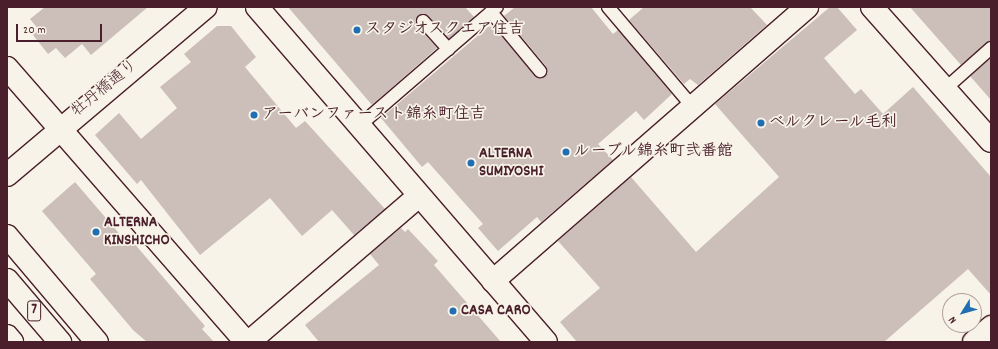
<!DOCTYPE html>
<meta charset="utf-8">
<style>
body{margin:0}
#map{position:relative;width:998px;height:349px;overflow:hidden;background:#f7f3e8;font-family:Dekko,"Klee One",sans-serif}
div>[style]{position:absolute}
.building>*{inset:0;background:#ccbfb9}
.roads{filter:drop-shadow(1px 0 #4a1f2b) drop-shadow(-1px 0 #4a1f2b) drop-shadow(0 1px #4a1f2b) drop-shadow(0 -1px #4a1f2b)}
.service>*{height:12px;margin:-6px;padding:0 6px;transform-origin:6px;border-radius:6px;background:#f7f3e8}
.minor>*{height:22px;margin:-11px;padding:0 11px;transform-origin:11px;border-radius:11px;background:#f7f3e8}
.tertiary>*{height:22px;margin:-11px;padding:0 11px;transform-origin:11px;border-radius:11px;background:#f7f3e8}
.motorway>*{height:22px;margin:-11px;padding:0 11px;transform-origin:11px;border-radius:11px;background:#f7f3e8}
.dots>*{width:11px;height:11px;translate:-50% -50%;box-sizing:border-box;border:2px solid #f7f3e8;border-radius:50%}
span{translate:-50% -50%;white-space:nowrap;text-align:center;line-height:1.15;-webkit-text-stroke:3.5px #f7f3e8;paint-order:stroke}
.shield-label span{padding:1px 3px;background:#f7f3e8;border:1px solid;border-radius:3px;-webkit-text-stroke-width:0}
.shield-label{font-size:15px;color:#4a1f2b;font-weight:700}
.poi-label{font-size:16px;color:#4a1f2b;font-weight:700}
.left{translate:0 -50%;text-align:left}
.street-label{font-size:16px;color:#4a1f2b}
.frame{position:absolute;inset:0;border:8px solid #4a1f2b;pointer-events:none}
.north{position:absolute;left:942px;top:293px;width:40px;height:40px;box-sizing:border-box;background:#f7f3e8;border:1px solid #b29e9c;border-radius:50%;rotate:233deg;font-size:11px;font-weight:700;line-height:16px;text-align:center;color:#4a1f2b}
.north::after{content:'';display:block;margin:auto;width:14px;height:18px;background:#1f6fb2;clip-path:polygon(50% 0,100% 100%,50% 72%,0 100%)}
.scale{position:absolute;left:16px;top:24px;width:86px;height:18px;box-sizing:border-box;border:2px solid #4a1f2b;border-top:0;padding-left:5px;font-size:12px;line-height:14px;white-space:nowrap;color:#4a1f2b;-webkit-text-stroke:3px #f7f3e8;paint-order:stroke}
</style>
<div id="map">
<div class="building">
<div style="clip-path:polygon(45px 7px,148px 7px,91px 55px,82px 44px,65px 58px,56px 48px,48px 54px,33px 35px,39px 30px,30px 19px)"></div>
<div style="clip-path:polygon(288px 7px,465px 7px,474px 17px,449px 39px,428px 16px,418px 15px,417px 26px,437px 48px,372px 105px)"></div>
<div style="clip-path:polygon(515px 7px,591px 7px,613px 34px,618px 30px,672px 94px,644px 120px,636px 111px,598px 144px,613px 160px,541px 222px,537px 217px,498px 251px,478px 228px,483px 224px,428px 162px,422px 167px,381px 118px,488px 27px,493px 26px,535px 76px,544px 77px,546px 66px,504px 16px)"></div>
<div style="clip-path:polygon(644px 7px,750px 7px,767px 25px,698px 85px,690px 79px,684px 84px,629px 20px)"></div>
<div style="clip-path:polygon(830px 7px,837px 7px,857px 30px,824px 58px,855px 94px,861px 89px,883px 114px,913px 87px,991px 177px,991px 295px,968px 269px,884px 342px,577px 342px,560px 322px,600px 288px,558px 241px,631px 177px,696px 252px,779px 177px,715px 104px)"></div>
<div style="clip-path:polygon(910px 7px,991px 7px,991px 41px,961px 65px)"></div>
<div style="clip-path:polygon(217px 26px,231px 26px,256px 57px,245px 67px,296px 128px,305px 121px,385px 209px,354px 235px,332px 210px,302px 236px,270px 198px,200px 255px,141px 180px,137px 184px,95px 135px,119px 113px,141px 139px,177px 108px,160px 87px,191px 62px,184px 54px)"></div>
<div style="clip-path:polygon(991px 58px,991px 100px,970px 76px)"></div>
<div style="clip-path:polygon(75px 182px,129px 245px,133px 242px,205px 326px,202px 329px,214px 342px,147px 342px,133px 330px,90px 279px,96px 274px,42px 211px)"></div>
<div style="clip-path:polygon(401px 228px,405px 232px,408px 229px,438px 261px,434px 265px,501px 342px,319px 342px,305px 325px,379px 265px,370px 254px)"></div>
</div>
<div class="roads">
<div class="service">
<div style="left:608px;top:7px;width:130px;rotate:49.7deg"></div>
<div style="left:491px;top:12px;width:77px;rotate:50.3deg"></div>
<div style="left:423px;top:21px;width:38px;rotate:48deg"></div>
<div style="left:945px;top:89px;width:62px;rotate:-41.7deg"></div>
<div style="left:359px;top:126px;width:182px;rotate:-40.8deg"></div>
</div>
<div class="minor">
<div style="left:872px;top:7px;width:179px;rotate:48.4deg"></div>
<div style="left:7px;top:68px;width:364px;rotate:48.9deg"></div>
<div style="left:493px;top:281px;width:417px;rotate:-41.1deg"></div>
<div style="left:249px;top:342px;width:224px;rotate:-40.7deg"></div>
<div style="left:974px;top:342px;width:23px;rotate:-41deg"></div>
</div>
<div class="tertiary">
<div style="left:257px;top:7px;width:442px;rotate:49.2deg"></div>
<div style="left:7px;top:175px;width:260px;rotate:-40.2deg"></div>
</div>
<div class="motorway">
<div style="left:7px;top:236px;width:139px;rotate:49.7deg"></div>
<div style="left:7px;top:280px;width:82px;rotate:49.5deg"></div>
<div style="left:7px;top:336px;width:8px;rotate:50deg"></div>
</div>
</div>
<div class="dots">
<div style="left:357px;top:30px;background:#1f6fb2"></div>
<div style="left:254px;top:115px;background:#1f6fb2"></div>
<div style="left:761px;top:123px;background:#1f6fb2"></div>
<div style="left:566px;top:152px;background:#1f6fb2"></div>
<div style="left:471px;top:163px;background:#1f6fb2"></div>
<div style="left:96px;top:232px;background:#1f6fb2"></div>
<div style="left:453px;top:311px;background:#1f6fb2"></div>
</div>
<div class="shield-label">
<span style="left:34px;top:311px">7</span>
</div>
<div class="poi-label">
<span class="left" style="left:365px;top:30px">スタジオスクエア住吉</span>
<span class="left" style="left:262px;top:115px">アーバンファースト錦糸町住吉</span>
<span class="left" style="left:769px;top:123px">ベルクレール毛利</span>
<span class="left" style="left:574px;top:152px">ルーブル錦糸町弐番館</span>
<span class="left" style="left:479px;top:163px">ALTERNA<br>SUMIYOSHI</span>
<span class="left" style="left:104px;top:232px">ALTERNA<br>KINSHICHO</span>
<span class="left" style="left:461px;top:311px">CASA CARO</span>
</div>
<div class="street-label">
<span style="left:105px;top:89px;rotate:-39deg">牡丹橋通り</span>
</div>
<div class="frame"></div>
<div class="north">N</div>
<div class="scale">20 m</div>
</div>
